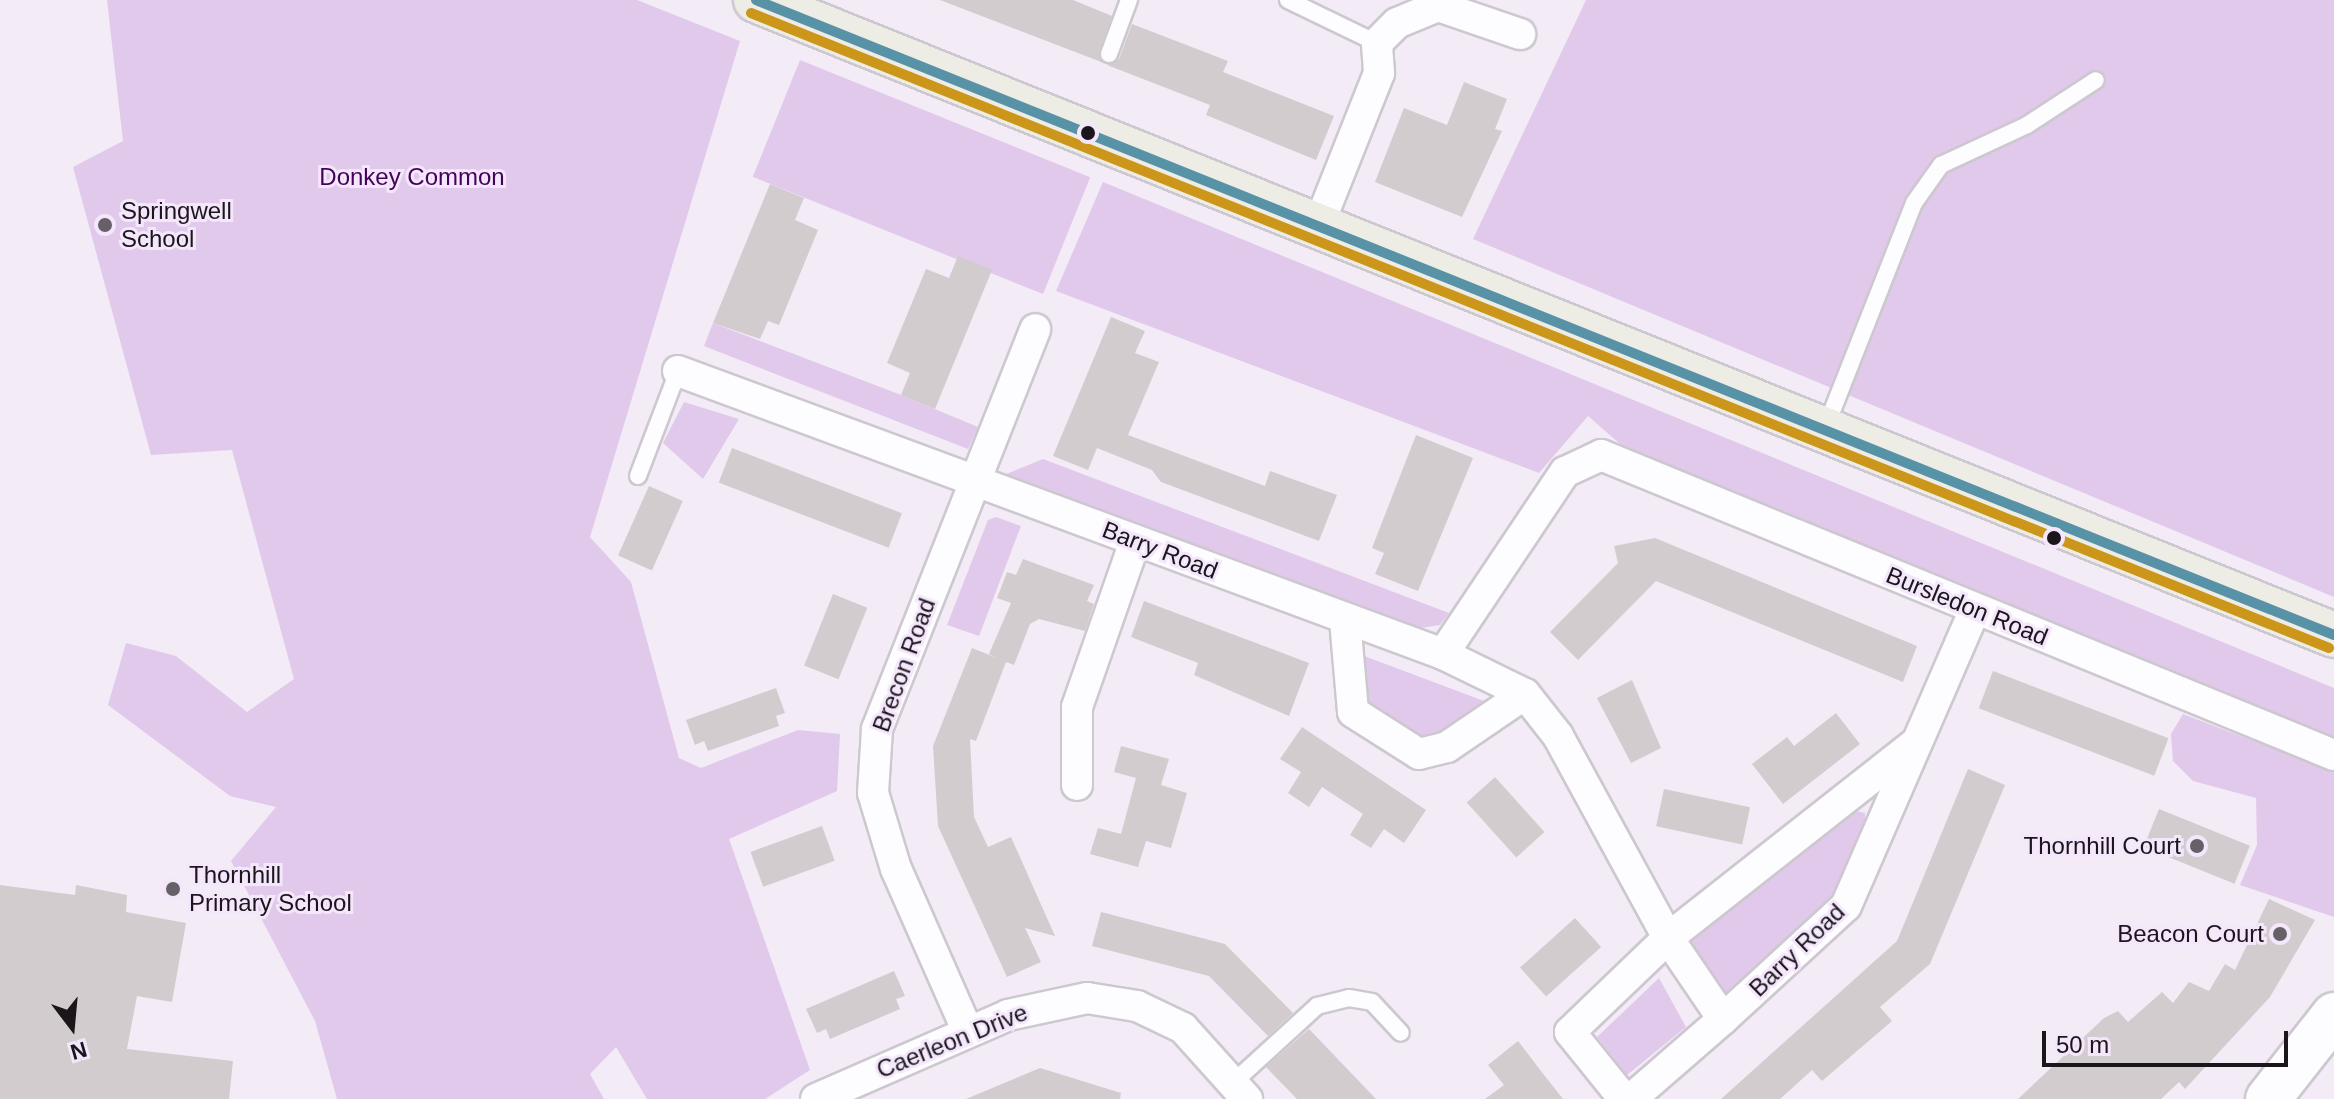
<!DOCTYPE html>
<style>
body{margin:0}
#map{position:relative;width:2334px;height:1099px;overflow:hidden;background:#f3ebf6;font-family:Arial,sans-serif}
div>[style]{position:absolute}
.green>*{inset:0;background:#e1c9ec;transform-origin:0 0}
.building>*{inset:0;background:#d3ccce;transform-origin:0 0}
.roads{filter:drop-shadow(2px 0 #cdc8cf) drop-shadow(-2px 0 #cdc8cf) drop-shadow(0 2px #cdc8cf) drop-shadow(0 -2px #cdc8cf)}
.lane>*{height:16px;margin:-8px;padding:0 8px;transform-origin:8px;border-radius:8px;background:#fdfcfe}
.street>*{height:30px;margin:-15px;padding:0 15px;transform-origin:15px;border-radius:15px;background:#fdfcfe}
.secondary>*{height:44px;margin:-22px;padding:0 22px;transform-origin:22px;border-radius:22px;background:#fdfcfe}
.primary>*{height:44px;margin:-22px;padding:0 22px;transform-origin:22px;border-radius:22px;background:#edece5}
.bus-1>*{height:10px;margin:-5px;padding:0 5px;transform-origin:5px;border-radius:5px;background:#5892a7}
.bus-2>*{height:10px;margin:-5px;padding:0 5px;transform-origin:5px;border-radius:5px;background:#cc961a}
.dots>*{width:22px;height:22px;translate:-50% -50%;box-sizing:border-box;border:4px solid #f5e7fb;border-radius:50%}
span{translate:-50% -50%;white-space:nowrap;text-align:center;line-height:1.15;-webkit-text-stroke:6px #f5e7fb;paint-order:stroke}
.park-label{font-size:24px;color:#45025a}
.poi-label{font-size:24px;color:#1a161c}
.left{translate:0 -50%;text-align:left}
.right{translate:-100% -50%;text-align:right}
.street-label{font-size:24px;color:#1a161c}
.north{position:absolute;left:32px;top:987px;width:80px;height:80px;-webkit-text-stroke:6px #f5e7fb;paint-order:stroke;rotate:164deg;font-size:22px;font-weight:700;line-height:32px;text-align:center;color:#1a161c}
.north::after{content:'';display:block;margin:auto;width:28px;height:36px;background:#1a161c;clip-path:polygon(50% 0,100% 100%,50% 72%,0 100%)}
.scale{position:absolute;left:2042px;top:1031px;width:246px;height:36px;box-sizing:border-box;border:4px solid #1a161c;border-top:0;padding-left:10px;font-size:24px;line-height:28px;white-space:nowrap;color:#1a161c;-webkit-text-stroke:6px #f5e7fb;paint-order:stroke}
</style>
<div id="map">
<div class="green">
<div style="clip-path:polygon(107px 0,637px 0,740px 41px,590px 537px,631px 582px,679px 758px,701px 768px,798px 730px,840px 734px,837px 791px,729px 839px,810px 1070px,765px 1099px,647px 1099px,616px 1047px,590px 1074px,604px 1099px,337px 1099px,315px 1021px,231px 861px,276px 807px,230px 796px,108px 705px,126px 643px,176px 656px,247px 712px,294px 679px,232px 450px,151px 455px,73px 167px,123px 141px)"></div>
<div style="clip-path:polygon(1586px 0,2334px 0,2334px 597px,1473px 239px)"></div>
<div style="left:800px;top:60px;width:313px;height:126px;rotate:22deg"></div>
<div style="clip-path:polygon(1103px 182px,2334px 688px,2334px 743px,1634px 456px,1588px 416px,1539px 473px,1056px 291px)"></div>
<div style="clip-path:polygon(713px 323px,901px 395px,978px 427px,968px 449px,704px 346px)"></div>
<div style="clip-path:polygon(684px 402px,739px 419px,703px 479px,663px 443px)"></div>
<div style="clip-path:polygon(1043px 459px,1449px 613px,1440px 625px,1414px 629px,1004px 475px)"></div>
<div style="clip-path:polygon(996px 517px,1021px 526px,979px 636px,947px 625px,988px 520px)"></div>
<div style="clip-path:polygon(1359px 654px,1492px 704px,1432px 744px,1361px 704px)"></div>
<div style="clip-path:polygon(2183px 714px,2334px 772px,2334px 917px,2240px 885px,2257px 845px,2256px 798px,2193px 781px,2173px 761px,2171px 734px)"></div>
<div style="clip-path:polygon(1851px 810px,1865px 813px,1865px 826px,1839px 889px,1816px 920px,1726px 1000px,1686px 939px)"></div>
<div style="clip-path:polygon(1659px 978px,1686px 1027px,1627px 1075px,1597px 1037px)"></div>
</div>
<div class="building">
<div style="clip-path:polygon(940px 0,1073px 0,1112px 16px,1099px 51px,1104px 63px)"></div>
<div style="clip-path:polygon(1132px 24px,1228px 61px,1223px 72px,1334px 116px,1316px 160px,1206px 115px,1210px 105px,1107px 65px,1119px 59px)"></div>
<div style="clip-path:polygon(1464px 82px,1507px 99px,1495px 129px,1502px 131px,1462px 217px,1375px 182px,1404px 108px,1447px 125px)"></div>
<div style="clip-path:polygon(770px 184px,804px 198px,795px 220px,818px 230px,779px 325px,768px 321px,760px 339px,713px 323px)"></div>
<div style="clip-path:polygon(958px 256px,992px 270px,935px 409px,901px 395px,910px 373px,887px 363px,926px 269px,949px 278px)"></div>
<div style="clip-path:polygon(1111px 317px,1145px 331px,1135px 353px,1159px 362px,1128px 435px,1265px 486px,1270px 471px,1337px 495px,1319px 541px,1161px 482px,1152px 470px,1097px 448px,1088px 470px,1053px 456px)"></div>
<div style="clip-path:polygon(1416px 435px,1473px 458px,1418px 591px,1375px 574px,1384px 553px,1372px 548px)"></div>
<div style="left:732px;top:448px;width:182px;height:37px;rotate:21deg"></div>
<div style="left:649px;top:486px;width:37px;height:76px;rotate:24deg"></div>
<div style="clip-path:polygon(1655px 538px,1917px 646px,1903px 682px,1656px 581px,1578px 660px,1550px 632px,1618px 563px,1614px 546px)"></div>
<div style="clip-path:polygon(1023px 559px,1094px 585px,1087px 601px,1094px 604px,1085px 631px,1039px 619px,1030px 624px,1014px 665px,1006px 662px,976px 741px,970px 739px,974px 817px,988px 847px,1011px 837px,1055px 936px,1025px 928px,1041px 962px,1007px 977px,938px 826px,933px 746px,972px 648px,997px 658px,989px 654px,1011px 603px,997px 598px,1007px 572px,1016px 575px)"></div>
<div style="left:833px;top:594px;width:37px;height:77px;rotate:22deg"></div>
<div style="clip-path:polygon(1144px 601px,1309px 663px,1289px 716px,1194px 675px,1198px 663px,1131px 637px)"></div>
<div style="left:1993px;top:671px;width:188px;height:40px;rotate:21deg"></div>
<div style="clip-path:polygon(1632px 680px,1661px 748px,1631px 763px,1597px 698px)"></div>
<div style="clip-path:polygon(776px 688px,785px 713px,776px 716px,779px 726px,708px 751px,704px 741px,695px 745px,686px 720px)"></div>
<div style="clip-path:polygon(1836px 713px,1860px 744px,1783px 804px,1752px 764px,1787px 737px,1794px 746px)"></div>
<div style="clip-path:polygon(1302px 727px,1426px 810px,1404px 843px,1384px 829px,1371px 848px,1350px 835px,1363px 814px,1322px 787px,1309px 807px,1288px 793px,1301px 772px,1280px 759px)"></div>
<div style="clip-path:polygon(1121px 746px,1169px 759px,1161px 785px,1187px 793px,1171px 848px,1146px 841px,1138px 867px,1090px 854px,1098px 828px,1121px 834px,1136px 778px,1114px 772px)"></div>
<div style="clip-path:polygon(1968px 769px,2005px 785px,1930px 964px,1880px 1007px,1892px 1021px,1822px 1081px,1812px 1070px,1780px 1099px,1721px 1099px,1897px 941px)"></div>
<div style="left:1495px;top:777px;width:74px;height:38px;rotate:48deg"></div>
<div style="left:1664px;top:789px;width:88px;height:38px;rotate:12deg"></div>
<div style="left:2159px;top:809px;width:98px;height:41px;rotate:22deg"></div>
<div style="left:822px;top:826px;width:37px;height:76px;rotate:70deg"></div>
<div style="clip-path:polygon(0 885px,75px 895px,76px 885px,127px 895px,126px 912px,186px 923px,172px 1002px,137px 996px,127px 1049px,233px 1061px,229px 1099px,0 1099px)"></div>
<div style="clip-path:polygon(2269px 899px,2315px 920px,2270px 997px,2185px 1089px,2179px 1082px,2161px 1099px,2018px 1099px,2104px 1018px,2118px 1011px,2128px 1022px,2162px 992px,2173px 1003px,2189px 982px,2209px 991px,2225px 964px,2235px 970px)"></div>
<div style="clip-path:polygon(1101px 912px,1225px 944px,1293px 1013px,1268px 1036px,1209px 976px,1092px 946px)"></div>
<div style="left:1575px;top:918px;width:39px;height:74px;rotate:48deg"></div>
<div style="clip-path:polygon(894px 971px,905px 996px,896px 999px,900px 1009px,830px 1039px,826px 1029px,817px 1033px,806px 1009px)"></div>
<div style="clip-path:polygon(1309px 1029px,1310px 1030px,1376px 1099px,1297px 1099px,1266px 1067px)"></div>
<div style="clip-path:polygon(1518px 1041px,1541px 1071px,1563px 1099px,1485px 1099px,1504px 1085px,1488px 1065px)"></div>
<div style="clip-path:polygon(1040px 1068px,1121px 1093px,1120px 1099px,966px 1099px)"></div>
</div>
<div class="roads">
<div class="lane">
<div style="left:1288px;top:0;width:99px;rotate:25.8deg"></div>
<div style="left:1109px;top:54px;width:58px;rotate:-69.7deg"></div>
<div style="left:1825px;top:429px;width:243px;rotate:-68.5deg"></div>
<div style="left:1914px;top:203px;width:47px;rotate:-54.6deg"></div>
<div style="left:1941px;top:165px;width:95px;rotate:-24.9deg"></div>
<div style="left:2027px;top:125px;width:82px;rotate:-33.1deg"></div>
<div style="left:638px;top:476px;width:112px;rotate:-69.1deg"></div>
<div style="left:1236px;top:1080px;width:110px;rotate:-42.4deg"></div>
<div style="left:1317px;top:1006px;width:33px;rotate:-14deg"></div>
<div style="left:1349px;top:998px;width:23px;rotate:10deg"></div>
<div style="left:1372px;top:1002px;width:42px;rotate:46.9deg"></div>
</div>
<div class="street">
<div style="left:1317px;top:229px;width:168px;rotate:-68.3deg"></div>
<div style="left:1379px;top:73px;width:30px;rotate:-94deg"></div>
<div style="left:1377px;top:43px;width:28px;rotate:-45deg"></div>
<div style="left:1397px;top:23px;width:44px;rotate:-22.5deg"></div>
<div style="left:1438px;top:6px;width:87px;rotate:18.9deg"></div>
<div style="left:678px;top:371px;width:816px;rotate:20.3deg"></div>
<div style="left:1443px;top:654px;width:91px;rotate:26deg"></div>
<div style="left:1525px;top:694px;width:53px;rotate:51.8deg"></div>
<div style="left:1558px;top:736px;width:230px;rotate:61.4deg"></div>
<div style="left:1668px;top:938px;width:98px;rotate:55.8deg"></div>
<div style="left:1723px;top:1019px;width:167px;rotate:-42.6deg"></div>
<div style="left:1846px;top:906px;width:323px;rotate:-66.5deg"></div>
<div style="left:1345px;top:620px;width:92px;rotate:85deg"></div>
<div style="left:1353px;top:712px;width:78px;rotate:32.5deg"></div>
<div style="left:1419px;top:754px;width:29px;rotate:-14deg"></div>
<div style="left:1447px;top:747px;width:94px;rotate:-34.2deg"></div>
<div style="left:1443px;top:654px;width:219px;rotate:-56.2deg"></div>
<div style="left:1565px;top:472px;width:40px;rotate:-25deg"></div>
<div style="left:1601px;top:455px;width:792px;rotate:22.26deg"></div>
<div style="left:1077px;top:785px;width:78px;rotate:-90deg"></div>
<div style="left:1077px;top:707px;width:176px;rotate:-70.7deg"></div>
<div style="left:968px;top:1032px;width:178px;rotate:-113.8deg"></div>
<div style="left:896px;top:869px;width:79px;rotate:-106.8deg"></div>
<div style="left:873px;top:793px;width:64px;rotate:-86.4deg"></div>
<div style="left:877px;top:729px;width:430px;rotate:-68.4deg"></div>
<div style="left:816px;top:1099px;width:210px;rotate:-23.6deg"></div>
<div style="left:1008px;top:1015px;width:81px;rotate:-12.1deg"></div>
<div style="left:1087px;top:998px;width:51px;rotate:9.1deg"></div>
<div style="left:1137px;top:1006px;width:51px;rotate:25.6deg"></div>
<div style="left:1183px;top:1028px;width:96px;rotate:48deg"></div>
<div style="left:1624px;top:1099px;width:86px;rotate:-128.9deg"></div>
<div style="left:1570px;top:1032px;width:136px;rotate:-43.8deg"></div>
<div style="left:1668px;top:938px;width:312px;rotate:-38.2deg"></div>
<div style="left:1631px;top:1099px;width:122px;rotate:-41deg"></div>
</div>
<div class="secondary">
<div style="left:2268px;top:1099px;width:107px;rotate:-51.8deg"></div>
</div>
<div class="primary">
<div style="left:756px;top:0;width:1701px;rotate:21.92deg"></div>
</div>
</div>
<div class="bus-1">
<div style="left:756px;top:0;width:1701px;rotate:21.92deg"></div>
</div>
<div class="bus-2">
<div style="left:751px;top:13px;width:1701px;rotate:21.92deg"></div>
</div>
<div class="dots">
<div style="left:1088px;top:133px;background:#1a161c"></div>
<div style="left:105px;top:225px;background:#666168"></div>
<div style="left:2054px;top:538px;background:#1a161c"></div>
<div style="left:2197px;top:846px;background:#666168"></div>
<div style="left:173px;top:889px;background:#666168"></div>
<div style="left:2280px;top:934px;background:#666168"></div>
</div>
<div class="park-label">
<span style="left:412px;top:177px">Donkey Common</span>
</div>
<div class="poi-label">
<span class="left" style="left:121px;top:225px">Springwell<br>School</span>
<span class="right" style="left:2181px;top:846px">Thornhill Court</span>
<span class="left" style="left:189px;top:889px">Thornhill<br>Primary School</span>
<span class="right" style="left:2264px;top:934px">Beacon Court</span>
</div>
<div class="street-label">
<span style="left:1160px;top:550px;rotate:21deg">Barry Road</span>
<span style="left:1967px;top:606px;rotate:22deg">Bursledon Road</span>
<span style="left:904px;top:665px;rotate:-70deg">Brecon Road</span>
<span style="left:1797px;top:950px;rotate:-44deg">Barry Road</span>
<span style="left:952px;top:1041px;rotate:-22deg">Caerleon Drive</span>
</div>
<div class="north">N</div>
<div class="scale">50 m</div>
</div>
